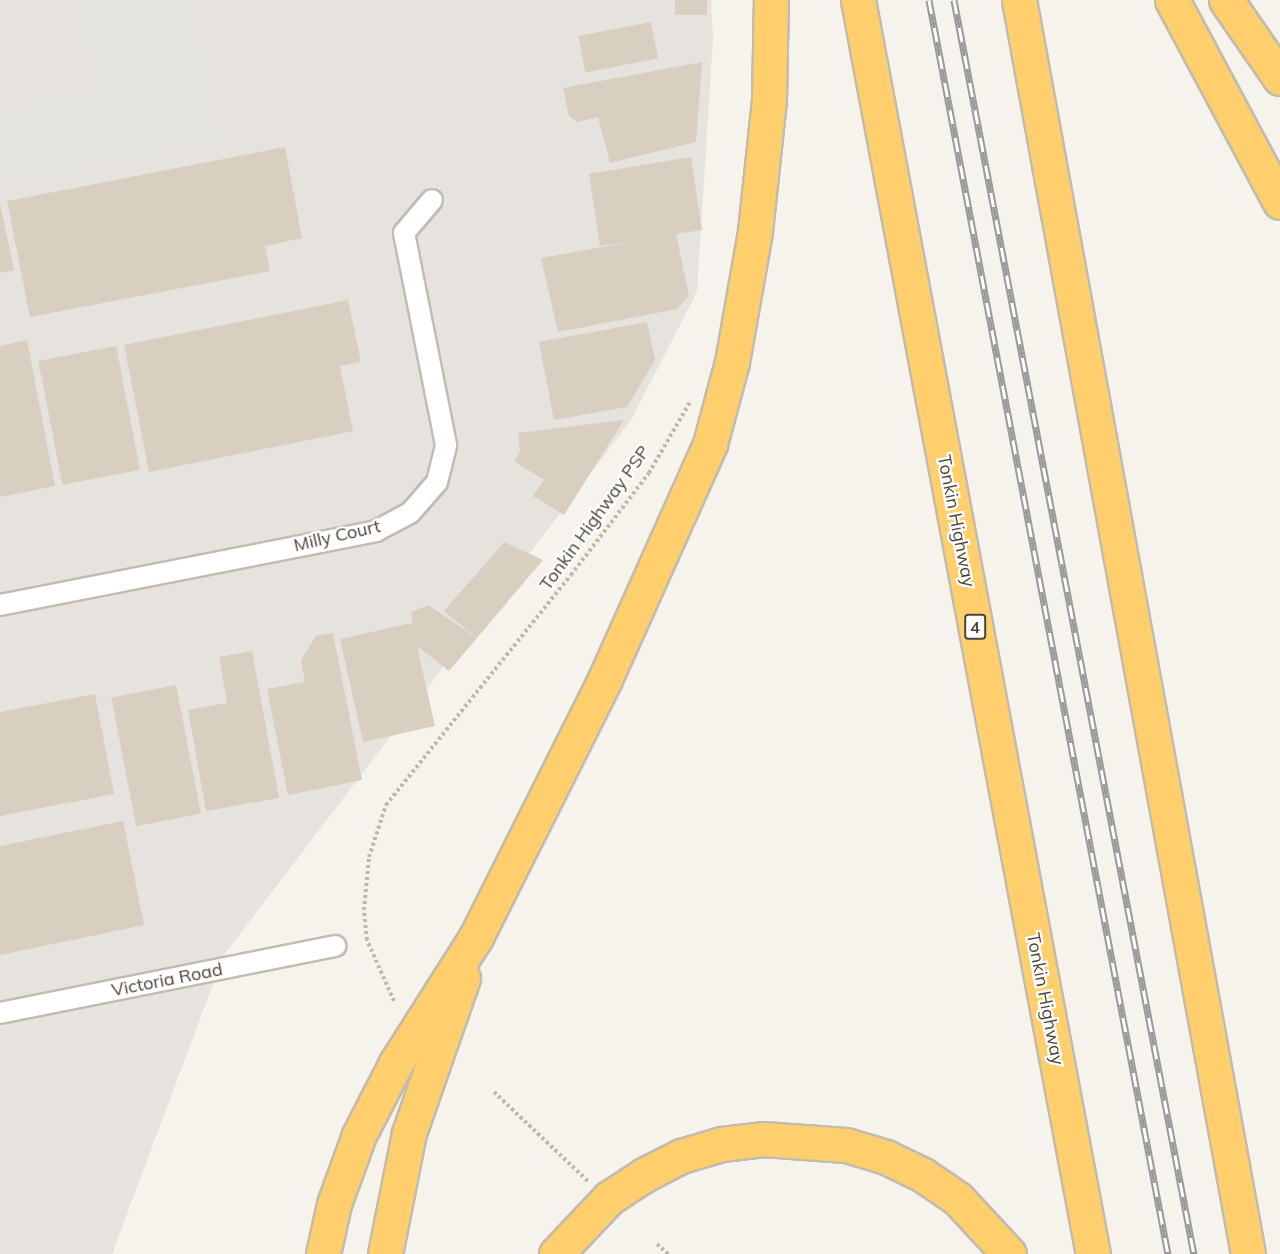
<!DOCTYPE html>
<style>
body{margin:0}
#map{position:relative;width:1280px;height:1254px;overflow:hidden;background:#f6f3ec;font-family:Mulish,sans-serif}
div>[style]{position:absolute}
.industrial>*{inset:0;background:#e6e2dd}
.parking>*{inset:0;background:#e5e3e0}
.building>*{inset:0;background:#d8cfc1;transform-origin:0 0}
.path>*{height:4px;margin-top:-2px;transform-origin:0;background:repeating-linear-gradient(90deg,#c4b79f 0 3px,transparent 0 6px)}
.roads{filter:drop-shadow(2px 0 #c2bbae) drop-shadow(-2px 0 #c2bbae) drop-shadow(0 2px #c2bbae) drop-shadow(0 -2px #c2bbae)}
.minor>*{height:20px;margin:-10px;padding:0 10px;transform-origin:10px;border-radius:10px;background:#fff}
.motorway>*{height:33px;margin:-16.5px;padding:0 16.5px;transform-origin:16.5px;border-radius:16.5px;background:#ffcf6e}
.rail>*{height:7px;margin-top:-3.5px;transform-origin:0;background:repeating-linear-gradient(90deg,#fff 0 14px,#9a9a9a 0 28px);box-sizing:border-box;border-block:2px solid #9a9a9a}
span{translate:-50% -50%;white-space:nowrap;text-align:center;line-height:1.15;-webkit-text-stroke:4.5px #fff;paint-order:stroke}
.shield-label span{padding:2px 4px;background:#fff;border:2px solid;border-radius:4px;-webkit-text-stroke-width:0}
.shield-label{font-size:16px;color:#4b4439;font-weight:700}
.street-label{font-size:18px;color:#4b4439}
</style>
<div id="map">
<div class="industrial">
<div style="clip-path:polygon(0 0,711px 0,713px 39px,697px 292px,631px 420px,224px 955px,112px 1254px,0 1254px)"></div>
</div>
<div class="parking">
<div style="clip-path:polygon(76px 0,192px 0,221px 145px,0 189px,0 105px,93px 87px)"></div>
</div>
<div class="building">
<div style="left:675px;top:0;width:32px;height:15px"></div>
<div style="left:651px;top:22px;width:37px;height:74px;rotate:79deg"></div>
<div style="clip-path:polygon(702px 62px,696px 142px,610px 163px,598px 117px,577px 122px,569px 116px,563px 88px)"></div>
<div style="clip-path:polygon(285px 147px,302px 238px,265px 246px,270px 271px,30px 317px,7px 201px)"></div>
<div style="clip-path:polygon(691px 157px,702px 230px,676px 234px,689px 296px,677px 309px,558px 332px,541px 258px,637px 241px,600px 246px,589px 174px)"></div>
<div style="clip-path:polygon(0 203px,14px 270px,0 273px)"></div>
<div style="clip-path:polygon(348px 300px,361px 362px,340px 366px,353px 431px,149px 472px,124px 345px)"></div>
<div style="clip-path:polygon(647px 322px,655px 360px,627px 407px,554px 420px,539px 342px)"></div>
<div style="clip-path:polygon(27px 340px,55px 486px,0 497px,0 346px)"></div>
<div style="left:116px;top:346px;width:126px;height:79px;rotate:79deg"></div>
<div style="clip-path:polygon(624px 420px,564px 515px,533px 496px,544px 480px,514px 461px,520px 451px,518px 433px)"></div>
<div style="clip-path:polygon(504px 542px,543px 560px,449px 671px,417px 646px,435px 726px,363px 742px,340px 639px,412px 623px,414px 630px,411px 612px,428px 605px,474px 636px,444px 611px)"></div>
<div style="clip-path:polygon(333px 633px,362px 780px,288px 795px,267px 689px,305px 682px,301px 660px,316px 636px)"></div>
<div style="clip-path:polygon(252px 651px,279px 798px,206px 811px,188px 710px,227px 703px,219px 657px)"></div>
<div style="left:176px;top:685px;width:131px;height:66px;rotate:79deg"></div>
<div style="clip-path:polygon(95px 694px,114px 794px,0 816px,0 712px)"></div>
<div style="clip-path:polygon(123px 821px,144px 925px,0 955px,0 846px)"></div>
</div>
<div class="path">
<div style="left:394px;top:1001px;width:67px;rotate:-113.9deg"></div>
<div style="left:367px;top:940px;width:30px;rotate:-96deg"></div>
<div style="left:364px;top:910px;width:53px;rotate:-84.6deg"></div>
<div style="left:369px;top:857px;width:55px;rotate:-71.9deg"></div>
<div style="left:386px;top:805px;width:295px;rotate:-51.2deg"></div>
<div style="left:571px;top:575px;width:128px;rotate:-52.6deg"></div>
<div style="left:649px;top:473px;width:82px;rotate:-60deg"></div>
<div style="left:494px;top:1092px;width:131px;rotate:43.5deg"></div>
<div style="left:657px;top:1244px;width:15px;rotate:42deg"></div>
</div>
<div class="roads">
<div class="minor">
<div style="left:0;top:605px;width:383px;rotate:-11.1deg"></div>
<div style="left:376px;top:531px;width:38px;rotate:-28deg"></div>
<div style="left:410px;top:513px;width:41px;rotate:-48.9deg"></div>
<div style="left:437px;top:482px;width:38px;rotate:-76deg"></div>
<div style="left:446px;top:445px;width:216px;rotate:-101.2deg"></div>
<div style="left:404px;top:233px;width:43px;rotate:-49.7deg"></div>
<div style="left:0;top:1013px;width:342px;rotate:-11.3deg"></div>
</div>
<div class="motorway">
<div style="left:858px;top:0;width:1276px;rotate:79.39deg"></div>
<div style="left:1019px;top:0;width:1275px;rotate:79.65deg"></div>
<div style="left:1172px;top:0;width:229px;rotate:61.9deg"></div>
<div style="left:1226px;top:0;width:95px;rotate:55.3deg"></div>
<div style="left:323px;top:1254px;width:51px;rotate:-77.6deg"></div>
<div style="left:334px;top:1204px;width:73px;rotate:-70.1deg"></div>
<div style="left:359px;top:1135px;width:81px;rotate:-62.8deg"></div>
<div style="left:396px;top:1063px;width:149px;rotate:-57.6deg"></div>
<div style="left:476px;top:937px;width:288px;rotate:-63.4deg"></div>
<div style="left:605px;top:679px;width:257px;rotate:-65.9deg"></div>
<div style="left:710px;top:444px;width:85px;rotate:-75deg"></div>
<div style="left:732px;top:362px;width:133px;rotate:-80deg"></div>
<div style="left:755px;top:231px;width:132px;rotate:-83.9deg"></div>
<div style="left:769px;top:100px;width:100px;rotate:-88.9deg"></div>
<div style="left:385px;top:1254px;width:123px;rotate:-78.8deg"></div>
<div style="left:409px;top:1133px;width:164px;rotate:-70.8deg"></div>
<div style="left:556px;top:1254px;width:77px;rotate:-46.6deg"></div>
<div style="left:609px;top:1198px;width:42px;rotate:-33.3deg"></div>
<div style="left:644px;top:1175px;width:42px;rotate:-27.2deg"></div>
<div style="left:681px;top:1156px;width:43px;rotate:-16.3deg"></div>
<div style="left:722px;top:1144px;width:41px;rotate:-7deg"></div>
<div style="left:763px;top:1139px;width:83px;rotate:4.1deg"></div>
<div style="left:846px;top:1145px;width:42px;rotate:16.7deg"></div>
<div style="left:886px;top:1157px;width:41px;rotate:25.9deg"></div>
<div style="left:923px;top:1175px;width:42px;rotate:34.4deg"></div>
<div style="left:958px;top:1199px;width:75px;rotate:47.2deg"></div>
</div>
</div>
<div class="rail">
<div style="left:929px;top:0;width:1277px;rotate:79.21deg"></div>
<div style="left:954px;top:0;width:1277px;rotate:79.17deg"></div>
</div>
<div class="shield-label">
<span style="left:975px;top:627px">4</span>
</div>
<div class="street-label">
<span style="left:595px;top:518px;rotate:-54deg">Tonkin Highway PSP</span>
<span style="left:956px;top:521px;rotate:79deg">Tonkin Highway</span>
<span style="left:337px;top:536px;rotate:-13deg">Milly Court</span>
<span style="left:167px;top:980px;rotate:-11deg">Victoria Road</span>
<span style="left:1045px;top:999px;rotate:79deg">Tonkin Highway</span>
</div>
</div>
